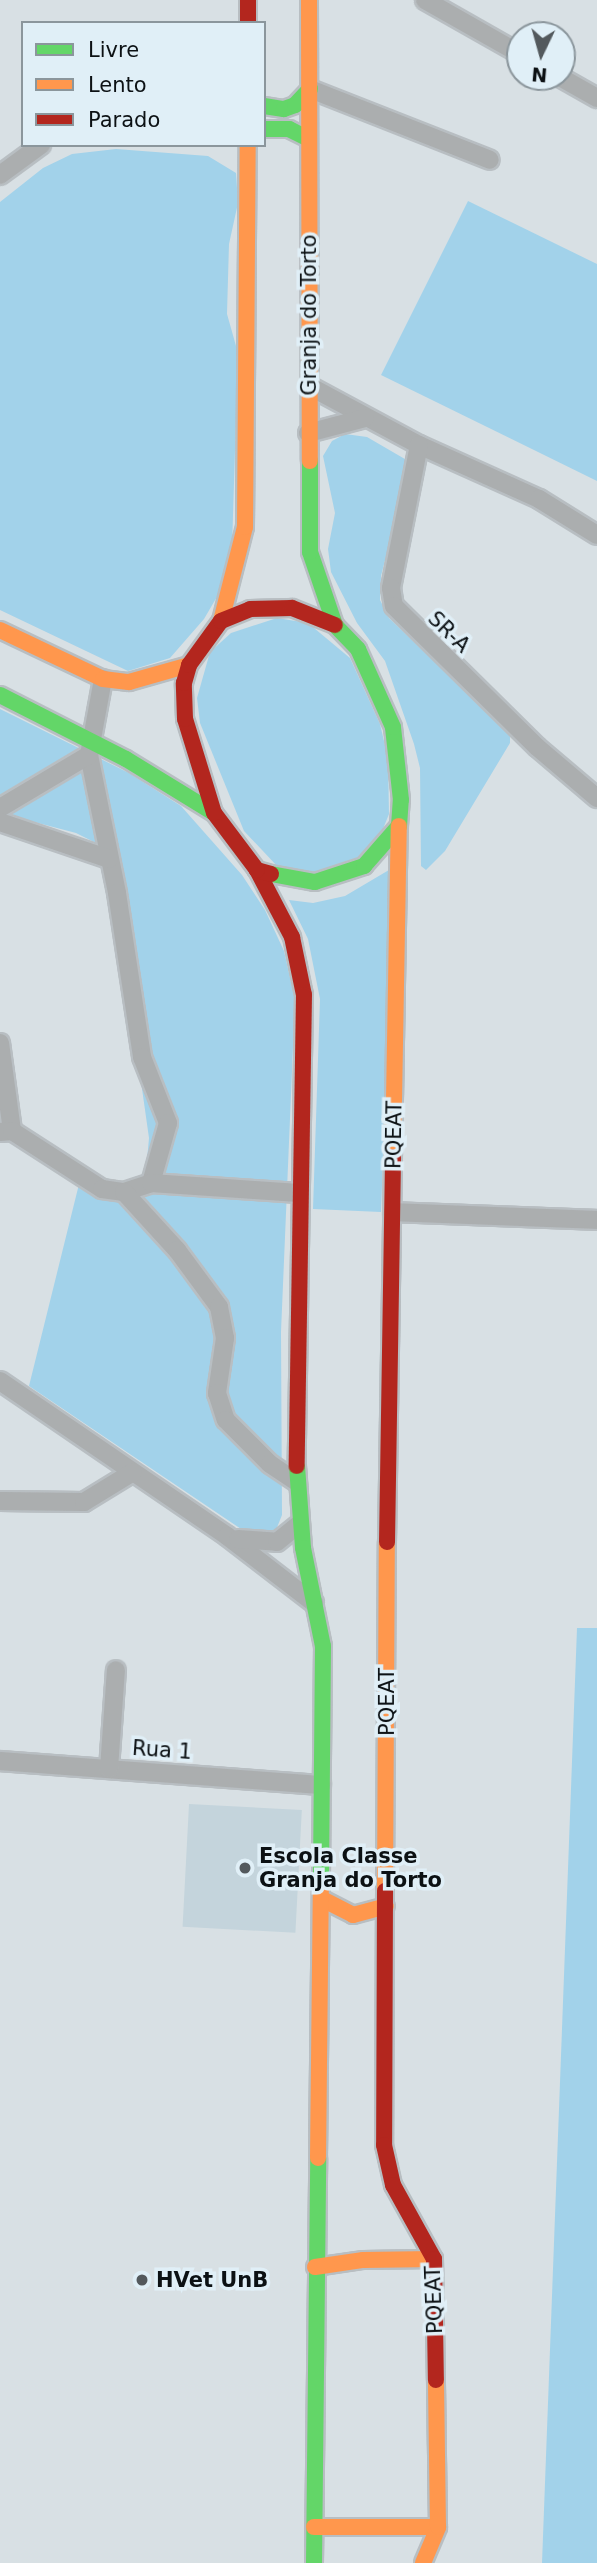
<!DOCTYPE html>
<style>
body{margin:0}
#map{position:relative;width:597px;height:2563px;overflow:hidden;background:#d8e0e4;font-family:"DejaVu Sans",sans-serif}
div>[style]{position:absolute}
.built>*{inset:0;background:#c4d4dc;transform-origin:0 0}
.green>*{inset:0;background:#a2d2ea}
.roads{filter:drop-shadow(2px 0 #b8bec2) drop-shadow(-2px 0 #b8bec2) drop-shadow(0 2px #b8bec2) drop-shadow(0 -2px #b8bec2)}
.street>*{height:18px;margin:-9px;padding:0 9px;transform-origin:9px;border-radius:9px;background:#abaeaf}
.fast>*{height:16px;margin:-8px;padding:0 8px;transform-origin:8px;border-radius:8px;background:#63d668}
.slow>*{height:16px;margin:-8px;padding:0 8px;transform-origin:8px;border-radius:8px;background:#ff974d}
.jam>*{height:16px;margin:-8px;padding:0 8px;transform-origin:8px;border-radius:8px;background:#b3261e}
.dots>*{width:19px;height:19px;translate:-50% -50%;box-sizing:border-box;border:4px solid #e0eff7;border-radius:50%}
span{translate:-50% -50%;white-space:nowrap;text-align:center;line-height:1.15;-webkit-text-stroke:7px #e0eff7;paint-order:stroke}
.street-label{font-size:21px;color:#0c1114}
.poi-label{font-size:21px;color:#0c1114;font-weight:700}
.left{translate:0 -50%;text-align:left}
.legend{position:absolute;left:21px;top:21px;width:245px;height:126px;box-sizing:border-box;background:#e0eff7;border:2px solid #8b969c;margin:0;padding:9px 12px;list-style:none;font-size:21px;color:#0c1114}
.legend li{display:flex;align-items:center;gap:14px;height:35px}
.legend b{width:35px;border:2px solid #8b969c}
.north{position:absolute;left:506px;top:21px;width:70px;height:70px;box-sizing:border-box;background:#e0eff7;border:2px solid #8b969c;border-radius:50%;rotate:185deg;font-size:19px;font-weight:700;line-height:28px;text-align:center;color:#0c1114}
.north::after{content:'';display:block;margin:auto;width:24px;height:32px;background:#53595d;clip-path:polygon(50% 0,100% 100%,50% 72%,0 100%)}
</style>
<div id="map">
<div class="built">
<div style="left:189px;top:1804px;width:113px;height:123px;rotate:3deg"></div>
</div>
<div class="green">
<div style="clip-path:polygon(116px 149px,208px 156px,236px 173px,238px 203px,229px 244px,227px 314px,238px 353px,232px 548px,218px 595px,204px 619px,170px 658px,128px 671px,0 610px,0 202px,43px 168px,72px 154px)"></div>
<div style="clip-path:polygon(468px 201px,597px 264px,597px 481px,381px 375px)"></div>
<div style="clip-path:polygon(345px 434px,367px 437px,410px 462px,381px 576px,380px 600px,389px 618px,510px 734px,510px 743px,445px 851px,426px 870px,421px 866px,420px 768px,414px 744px,385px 661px,357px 623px,331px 572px,328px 549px,335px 513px,323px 456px,332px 441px)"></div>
<div style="clip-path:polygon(277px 618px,308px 623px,350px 658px,380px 724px,388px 758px,389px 814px,381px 834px,350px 865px,320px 874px,277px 866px,244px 831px,200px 723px,197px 698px,210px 652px,231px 633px)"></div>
<div style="clip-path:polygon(0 709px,129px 773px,181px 806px,242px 875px,265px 910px,284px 951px,295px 1000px,281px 1332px,282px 1515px,274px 1535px,247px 1533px,29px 1386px,82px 1172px,100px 1186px,145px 1182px,149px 1138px,108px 849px,76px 833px,0 813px)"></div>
<div style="clip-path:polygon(394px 867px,381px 1212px,313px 1209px,320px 999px,308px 939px,289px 900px,313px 903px,345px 896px)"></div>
<div style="clip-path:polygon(577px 1628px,597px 1628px,597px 2563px,542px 2563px)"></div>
</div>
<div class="roads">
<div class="street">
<div style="left:425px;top:0;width:109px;rotate:29.6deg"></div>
<div style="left:560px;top:77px;width:43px;rotate:29.6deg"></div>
<div style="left:310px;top:89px;width:193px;rotate:21.5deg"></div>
<div style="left:0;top:175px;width:51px;rotate:-36.2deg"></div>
<div style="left:309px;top:386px;width:125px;rotate:28.2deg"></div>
<div style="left:419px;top:445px;width:132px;rotate:24.2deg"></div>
<div style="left:539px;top:499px;width:68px;rotate:31.8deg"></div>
<div style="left:308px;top:433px;width:59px;rotate:-14.7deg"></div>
<div style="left:419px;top:445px;width:146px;rotate:101.1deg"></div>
<div style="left:391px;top:588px;width:18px;rotate:81deg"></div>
<div style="left:394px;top:606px;width:201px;rotate:44.6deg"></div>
<div style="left:537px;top:747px;width:79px;rotate:40.4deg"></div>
<div style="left:103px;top:679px;width:77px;rotate:100.4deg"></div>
<div style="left:89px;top:755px;width:141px;rotate:78.5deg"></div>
<div style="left:117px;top:893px;width:166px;rotate:81.3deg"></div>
<div style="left:142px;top:1057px;width:71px;rotate:68.5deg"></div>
<div style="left:168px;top:1123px;width:62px;rotate:105.8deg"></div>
<div style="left:0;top:808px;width:104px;rotate:-30.8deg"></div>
<div style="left:0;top:822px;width:115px;rotate:18.7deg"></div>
<div style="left:0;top:1043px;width:89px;rotate:82.2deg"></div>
<div style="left:0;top:1132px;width:12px;rotate:-5deg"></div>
<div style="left:12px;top:1131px;width:107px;rotate:32.8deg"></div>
<div style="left:102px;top:1189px;width:22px;rotate:8deg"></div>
<div style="left:124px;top:1192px;width:28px;rotate:-18deg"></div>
<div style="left:151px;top:1183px;width:148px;rotate:3.9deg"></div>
<div style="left:124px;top:1192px;width:79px;rotate:47.6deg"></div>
<div style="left:177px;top:1250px;width:71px;rotate:53.6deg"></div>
<div style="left:219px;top:1307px;width:32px;rotate:79deg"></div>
<div style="left:225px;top:1338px;width:56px;rotate:98.3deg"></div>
<div style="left:217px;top:1393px;width:28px;rotate:72deg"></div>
<div style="left:226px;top:1420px;width:62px;rotate:45deg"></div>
<div style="left:270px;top:1464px;width:32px;rotate:34deg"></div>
<div style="left:393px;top:1212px;width:204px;rotate:2.2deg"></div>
<div style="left:0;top:1381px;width:275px;rotate:34.3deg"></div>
<div style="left:227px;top:1536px;width:110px;rotate:37.6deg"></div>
<div style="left:0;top:1501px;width:84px;rotate:0.7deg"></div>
<div style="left:84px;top:1502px;width:57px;rotate:-31.5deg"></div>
<div style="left:238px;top:1539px;width:39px;rotate:4deg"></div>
<div style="left:277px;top:1542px;width:28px;rotate:-39deg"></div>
<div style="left:0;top:1761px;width:322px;rotate:4.3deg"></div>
<div style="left:109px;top:1769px;width:99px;rotate:-86deg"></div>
</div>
<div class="fast">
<div style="left:264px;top:106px;width:20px;rotate:9deg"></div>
<div style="left:284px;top:109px;width:12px;rotate:-20deg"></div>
<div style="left:295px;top:105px;width:22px;rotate:-47deg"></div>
<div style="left:264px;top:129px;width:25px"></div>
<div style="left:289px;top:129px;width:22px;rotate:27deg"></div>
<div style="left:0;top:695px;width:141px;rotate:26.9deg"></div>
<div style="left:126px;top:759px;width:103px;rotate:31.5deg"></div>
<div style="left:271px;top:874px;width:45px;rotate:10.3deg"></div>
<div style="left:315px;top:882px;width:52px;rotate:-18.1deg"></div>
<div style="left:364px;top:866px;width:53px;rotate:-48.8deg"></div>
<div style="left:399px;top:826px;width:26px;rotate:-86deg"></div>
<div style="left:401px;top:800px;width:73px;rotate:-96.3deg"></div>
<div style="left:393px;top:727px;width:85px;rotate:-114.2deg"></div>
<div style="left:358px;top:649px;width:33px;rotate:-134deg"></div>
<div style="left:335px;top:625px;width:77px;rotate:-108.9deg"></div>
<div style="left:310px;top:552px;width:91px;rotate:-90deg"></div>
<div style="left:297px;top:1466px;width:82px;rotate:85.8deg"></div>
<div style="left:303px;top:1548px;width:100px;rotate:78.5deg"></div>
<div style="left:323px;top:1646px;width:241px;rotate:90.5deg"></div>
<div style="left:314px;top:2563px;width:405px;rotate:-89.4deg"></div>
</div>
<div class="slow">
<div style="left:309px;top:0;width:461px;rotate:89.9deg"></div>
<div style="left:221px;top:621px;width:97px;rotate:-75.7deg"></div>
<div style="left:245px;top:527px;width:382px;rotate:-89.6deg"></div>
<div style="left:0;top:630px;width:114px;rotate:25.4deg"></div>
<div style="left:103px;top:679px;width:26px;rotate:7deg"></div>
<div style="left:129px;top:682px;width:62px;rotate:-15.8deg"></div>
<div style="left:393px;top:1157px;width:331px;rotate:-89deg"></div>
<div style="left:385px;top:1891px;width:349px;rotate:-89.7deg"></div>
<div style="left:322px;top:1899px;width:35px;rotate:27deg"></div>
<div style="left:353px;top:1915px;width:34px;rotate:-15deg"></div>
<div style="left:318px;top:2158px;width:271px;rotate:-89.4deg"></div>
<div style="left:315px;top:2267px;width:49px;rotate:-8.3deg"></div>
<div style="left:363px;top:2260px;width:71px;rotate:-0.8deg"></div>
<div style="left:314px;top:2527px;width:124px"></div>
<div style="left:423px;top:2563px;width:39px;rotate:-67deg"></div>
<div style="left:438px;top:2527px;width:147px;rotate:-90.8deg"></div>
</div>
<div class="jam">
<div style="left:248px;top:0;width:23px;rotate:90deg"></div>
<div style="left:257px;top:870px;width:76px;rotate:62.4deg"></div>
<div style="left:292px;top:937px;width:59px;rotate:78.3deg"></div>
<div style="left:304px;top:995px;width:471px;rotate:90.9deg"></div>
<div style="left:271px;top:874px;width:15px;rotate:-164deg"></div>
<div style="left:257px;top:870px;width:71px;rotate:-127deg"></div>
<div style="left:214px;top:813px;width:98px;rotate:-107.1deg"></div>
<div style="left:185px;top:719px;width:36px;rotate:-92deg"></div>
<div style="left:184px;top:683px;width:19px;rotate:-74deg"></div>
<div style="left:189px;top:665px;width:54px;rotate:-54deg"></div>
<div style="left:221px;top:621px;width:31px;rotate:-22deg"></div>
<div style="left:250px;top:609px;width:42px;rotate:-1.4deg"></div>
<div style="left:292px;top:608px;width:46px;rotate:21.6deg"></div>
<div style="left:387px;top:1542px;width:385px;rotate:-89.1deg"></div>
<div style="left:385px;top:1891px;width:254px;rotate:90.2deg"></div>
<div style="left:384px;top:2145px;width:41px;rotate:77.3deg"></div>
<div style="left:393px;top:2185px;width:85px;rotate:61deg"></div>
<div style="left:434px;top:2259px;width:121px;rotate:89.1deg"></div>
</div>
</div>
<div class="dots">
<div style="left:245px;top:1868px;background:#53595d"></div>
<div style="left:142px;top:2280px;background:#53595d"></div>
</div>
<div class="street-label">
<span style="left:309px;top:315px;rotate:-90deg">Granja do Torto</span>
<span style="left:449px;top:632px;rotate:44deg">SR-A</span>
<span style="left:394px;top:1135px;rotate:-89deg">PQEAT</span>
<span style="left:387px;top:1702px;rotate:-90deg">PQEAT</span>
<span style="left:162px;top:1750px;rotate:4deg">Rua 1</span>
<span style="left:434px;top:2300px;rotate:-92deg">PQEAT</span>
</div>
<div class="poi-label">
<span class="left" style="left:259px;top:1868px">Escola Classe<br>Granja do Torto</span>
<span class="left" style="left:156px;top:2280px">HVet UnB</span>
</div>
<ul class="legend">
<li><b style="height:9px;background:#63d668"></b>Livre</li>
<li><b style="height:9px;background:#ff974d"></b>Lento</li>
<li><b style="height:9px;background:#b3261e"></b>Parado</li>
</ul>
<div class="north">N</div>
</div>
